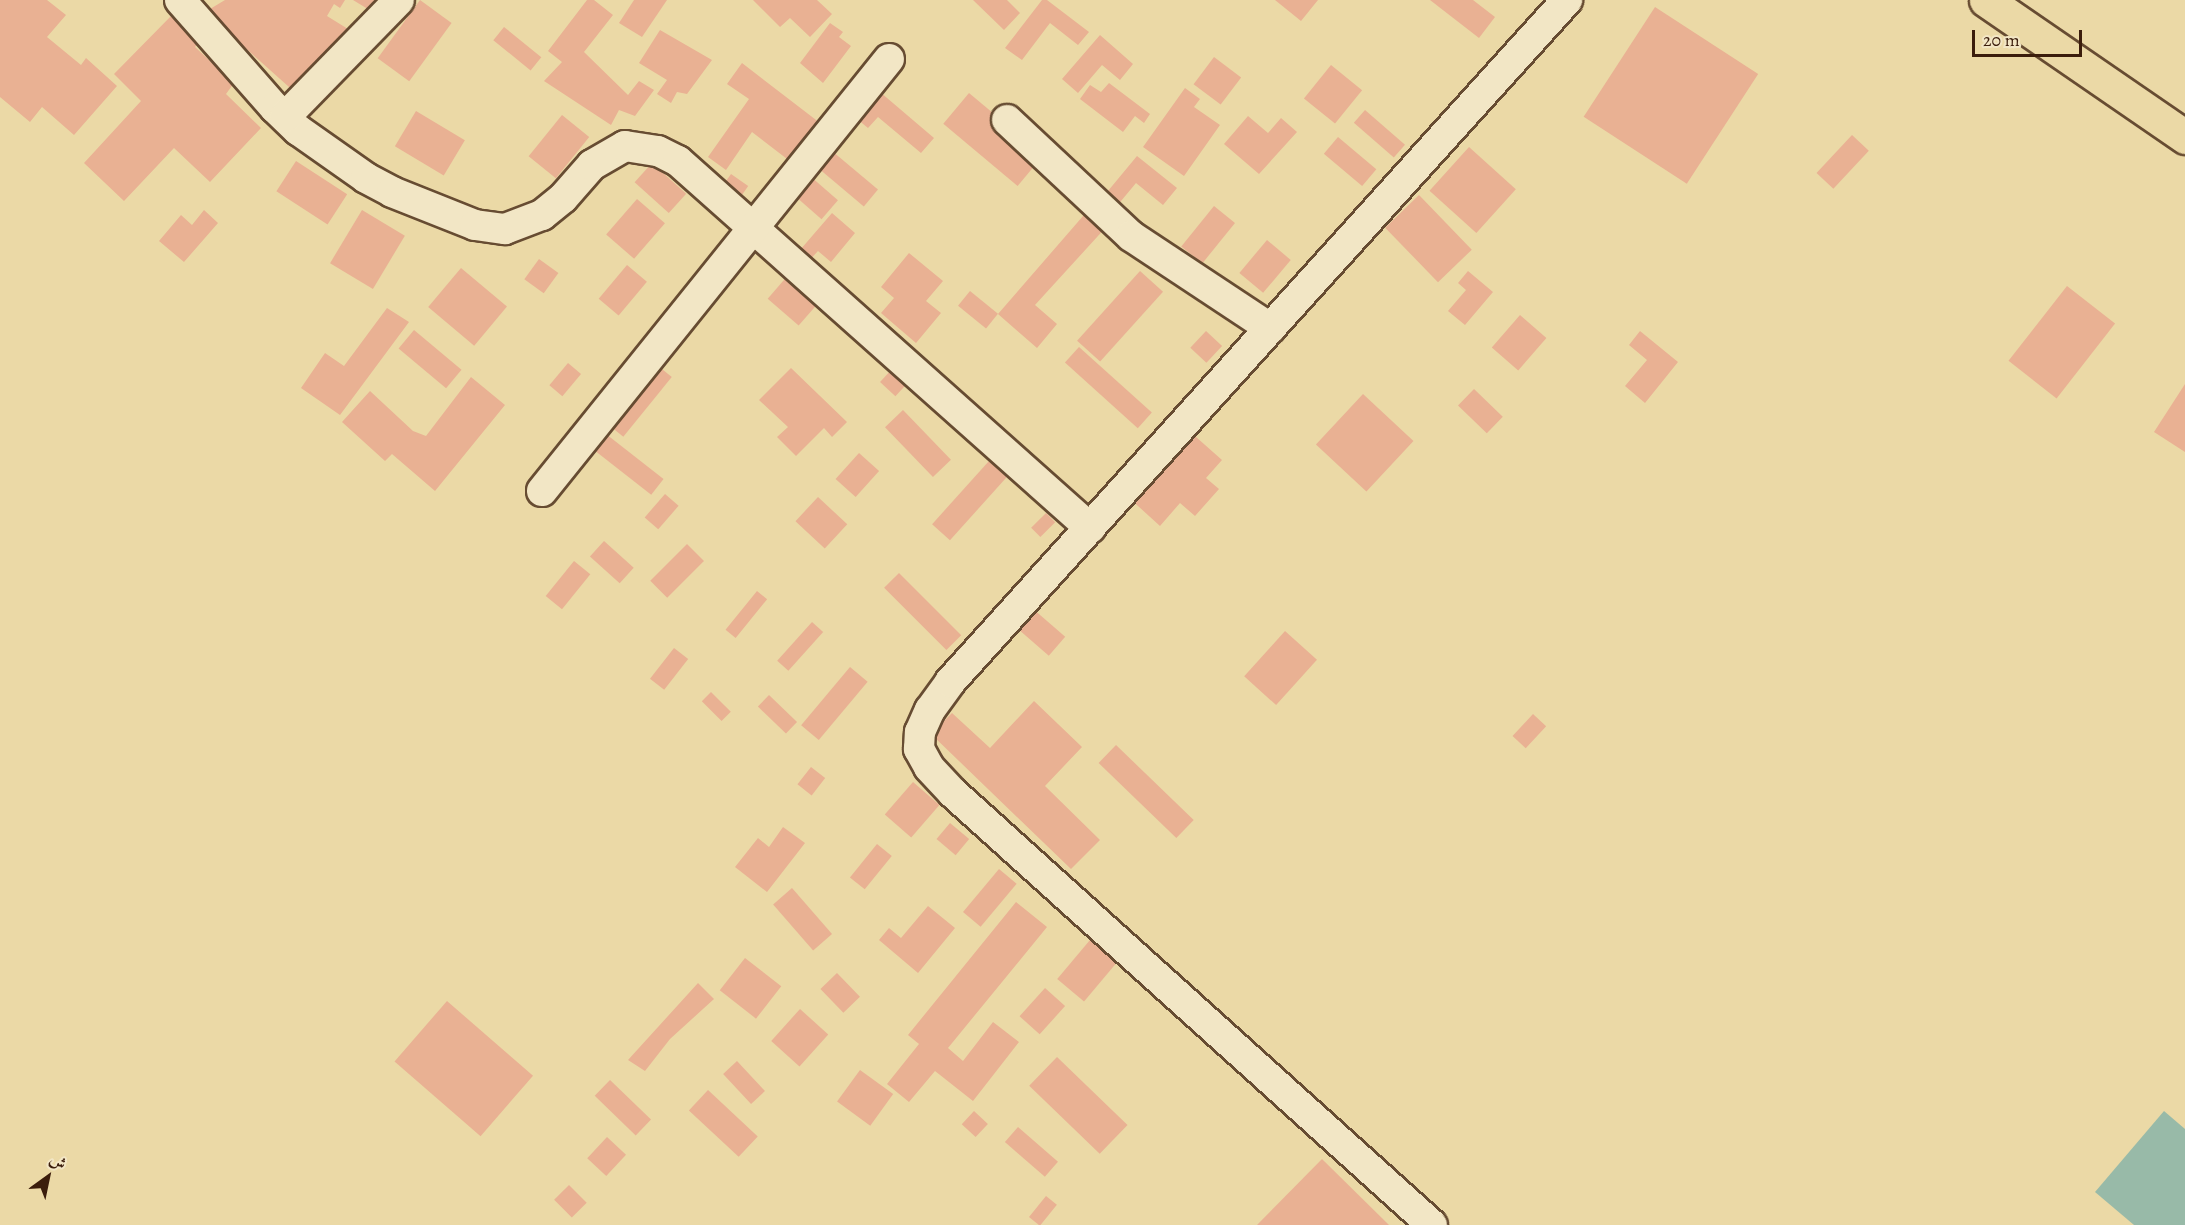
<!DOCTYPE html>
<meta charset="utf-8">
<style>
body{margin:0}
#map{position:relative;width:2185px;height:1225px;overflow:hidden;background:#ebd9a6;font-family:Alegreya,Amiri,serif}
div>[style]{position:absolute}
.water>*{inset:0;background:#98baa8}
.building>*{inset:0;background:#e9b193;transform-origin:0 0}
.roads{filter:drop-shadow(2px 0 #674c32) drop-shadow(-2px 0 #674c32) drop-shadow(0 2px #674c32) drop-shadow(0 -2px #674c32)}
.minor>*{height:30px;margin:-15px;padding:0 15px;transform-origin:15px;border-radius:15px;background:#f2e6c5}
.primary>*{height:33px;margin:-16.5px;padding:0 16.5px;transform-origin:16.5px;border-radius:16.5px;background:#ebd9a6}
span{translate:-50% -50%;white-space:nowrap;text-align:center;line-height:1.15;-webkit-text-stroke:4.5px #f2e6c5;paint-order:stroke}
.north{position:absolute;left:18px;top:1147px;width:60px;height:60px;-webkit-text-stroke:4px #f2e6c5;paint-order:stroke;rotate:33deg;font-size:16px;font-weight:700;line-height:24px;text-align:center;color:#3b1d0c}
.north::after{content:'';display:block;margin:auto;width:21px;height:27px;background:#3b1d0c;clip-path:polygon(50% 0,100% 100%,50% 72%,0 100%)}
.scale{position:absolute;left:1972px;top:30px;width:110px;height:27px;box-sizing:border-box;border:3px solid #3b1d0c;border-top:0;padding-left:8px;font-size:18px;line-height:21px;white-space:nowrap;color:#3b1d0c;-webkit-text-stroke:4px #f2e6c5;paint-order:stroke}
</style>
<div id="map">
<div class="water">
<div style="clip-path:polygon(2164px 1111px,2185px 1129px,2185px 1225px,2134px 1225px,2095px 1192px)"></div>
</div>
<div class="building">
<div style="clip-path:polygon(0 0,47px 0,66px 15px,47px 37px,81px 65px,86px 58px,117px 86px,74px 135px,42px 107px,30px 122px,0 97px)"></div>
<div style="clip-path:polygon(225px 0,345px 0,340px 8px,334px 4px,327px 16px,356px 34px,298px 95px,205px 12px)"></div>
<div style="clip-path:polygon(353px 0,386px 0,376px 14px)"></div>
<div style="left:420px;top:0;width:39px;height:72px;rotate:36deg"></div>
<div style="clip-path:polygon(587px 0,594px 0,613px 15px,584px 52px,628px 95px,639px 81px,654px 90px,635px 116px,619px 110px,611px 125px,544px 81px,562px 62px,548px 51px)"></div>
<div style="clip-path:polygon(634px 0,667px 0,642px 37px,619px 23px)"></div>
<div style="clip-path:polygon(753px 0,817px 0,832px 14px,810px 37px,790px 18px,780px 27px)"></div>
<div style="clip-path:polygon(973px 0,1007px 0,1020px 13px,1004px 30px)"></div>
<div style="clip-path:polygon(1042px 0,1047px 0,1089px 32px,1078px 45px,1050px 23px,1022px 60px,1005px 48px)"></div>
<div style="clip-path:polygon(1275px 0,1318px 0,1301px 21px)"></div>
<div style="clip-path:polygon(1430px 0,1473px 0,1495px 17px,1479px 38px)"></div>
<div style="left:1655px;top:7px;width:123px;height:131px;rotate:33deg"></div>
<div style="clip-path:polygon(174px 13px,201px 40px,195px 47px,234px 83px,226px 94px,261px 128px,210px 182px,174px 148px,124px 201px,84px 163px,141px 101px,114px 74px)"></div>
<div style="clip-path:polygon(830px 23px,843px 32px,839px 37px,851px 46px,823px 83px,800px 63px)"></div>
<div style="left:504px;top:27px;width:48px;height:17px;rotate:39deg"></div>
<div style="clip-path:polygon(660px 30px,712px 60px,687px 94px,677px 92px,671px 103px,657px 94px,667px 80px,639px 63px)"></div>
<div style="clip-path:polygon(1100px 35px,1133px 64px,1120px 80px,1102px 65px,1078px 93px,1062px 79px)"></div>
<div style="left:1214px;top:57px;width:34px;height:34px;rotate:37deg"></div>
<div style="clip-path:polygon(742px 63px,820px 123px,791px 162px,752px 132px,726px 170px,708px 157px,749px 99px,727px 84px)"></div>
<div style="left:1331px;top:65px;width:40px;height:43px;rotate:39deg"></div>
<div style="clip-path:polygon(1109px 83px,1150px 114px,1144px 123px,1135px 116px,1123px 132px,1080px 99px,1090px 85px,1101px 92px)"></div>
<div style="clip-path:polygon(1185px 88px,1200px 99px,1194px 107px,1220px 125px,1184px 176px,1143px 147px)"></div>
<div style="clip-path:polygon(880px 92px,934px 138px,921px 153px,878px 117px,868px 128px,857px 119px)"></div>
<div style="left:969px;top:93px;width:97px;height:40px;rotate:40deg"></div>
<div style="left:1365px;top:110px;width:53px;height:17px;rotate:41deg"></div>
<div style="left:416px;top:111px;width:57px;height:41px;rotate:31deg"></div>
<div style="left:562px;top:115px;width:35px;height:53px;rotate:39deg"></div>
<div style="clip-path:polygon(1248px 116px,1268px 133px,1281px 118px,1297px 132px,1259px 174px,1224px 144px)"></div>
<div style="left:1852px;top:135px;width:23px;height:52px;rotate:43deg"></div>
<div style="left:1338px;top:137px;width:50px;height:22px;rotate:40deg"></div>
<div style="left:1469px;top:147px;width:63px;height:59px;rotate:42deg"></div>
<div style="left:832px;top:151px;width:60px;height:22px;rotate:40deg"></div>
<div style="clip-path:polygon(1137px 156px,1177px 188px,1163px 205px,1136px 183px,1116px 207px,1103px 197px)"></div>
<div style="left:296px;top:161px;width:61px;height:36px;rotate:33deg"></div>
<div style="left:652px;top:163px;width:46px;height:26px;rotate:42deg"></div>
<div style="left:731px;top:174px;width:21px;height:20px;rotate:35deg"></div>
<div style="left:810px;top:176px;width:37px;height:25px;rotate:41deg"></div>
<div style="left:1419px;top:195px;width:76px;height:47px;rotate:46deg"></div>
<div style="left:637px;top:199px;width:37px;height:47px;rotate:41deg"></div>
<div style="left:1214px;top:206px;width:27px;height:52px;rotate:39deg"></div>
<div style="clip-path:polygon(1090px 208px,1108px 225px,1035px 305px,1057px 324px,1037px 348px,998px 314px)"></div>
<div style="clip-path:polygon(204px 210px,218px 223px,184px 262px,159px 241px,181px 215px,192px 225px)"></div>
<div style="left:362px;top:210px;width:50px;height:62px;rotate:31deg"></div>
<div style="clip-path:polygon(832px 213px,855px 233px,831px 262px,818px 251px,804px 266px,794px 257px)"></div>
<div style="left:1267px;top:240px;width:31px;height:43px;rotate:40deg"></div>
<div style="clip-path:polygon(909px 253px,943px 281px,926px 301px,941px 313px,916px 343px,881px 313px,894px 298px,881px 287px)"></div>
<div style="left:539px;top:259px;width:24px;height:25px;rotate:36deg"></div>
<div style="left:627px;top:265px;width:26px;height:44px;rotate:40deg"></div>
<div style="left:461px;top:268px;width:60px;height:51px;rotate:40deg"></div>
<div style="left:1140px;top:271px;width:31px;height:94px;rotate:42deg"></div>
<div style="clip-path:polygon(1468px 271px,1493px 292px,1465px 325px,1448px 311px,1466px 290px,1458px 283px)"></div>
<div style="left:790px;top:273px;width:41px;height:34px;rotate:41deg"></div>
<div style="left:2067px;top:286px;width:61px;height:95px;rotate:38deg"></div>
<div style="left:970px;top:291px;width:36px;height:19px;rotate:39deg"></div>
<div style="clip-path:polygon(387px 308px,409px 322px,340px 415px,301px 388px,325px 353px,344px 366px)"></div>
<div style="left:1520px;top:315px;width:35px;height:43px;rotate:41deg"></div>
<div style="left:414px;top:330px;width:62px;height:24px;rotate:40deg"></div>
<div style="left:1206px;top:331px;width:22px;height:23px;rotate:43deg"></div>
<div style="clip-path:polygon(1640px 331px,1678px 362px,1645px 403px,1625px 386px,1647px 360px,1629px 345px)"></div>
<div style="left:1079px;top:347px;width:98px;height:21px;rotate:42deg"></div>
<div style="left:568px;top:363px;width:17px;height:29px;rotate:40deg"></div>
<div style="left:657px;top:365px;width:19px;height:77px;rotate:39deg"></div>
<div style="clip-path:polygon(791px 368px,847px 422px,832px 437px,824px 428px,796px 456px,777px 437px,788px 427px,759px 400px)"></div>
<div style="left:893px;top:368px;width:21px;height:19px;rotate:43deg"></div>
<div style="clip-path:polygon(471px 377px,505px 405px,435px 491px,392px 454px,385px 461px,342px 422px,370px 391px,413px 431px,426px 436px)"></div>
<div style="clip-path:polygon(2185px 384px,2185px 452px,2154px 432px)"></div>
<div style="left:1474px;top:389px;width:40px;height:23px;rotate:44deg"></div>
<div style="left:1363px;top:394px;width:69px;height:69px;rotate:43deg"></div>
<div style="left:903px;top:410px;width:69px;height:25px;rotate:46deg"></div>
<div style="clip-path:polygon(1187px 429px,1222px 460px,1206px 478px,1219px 489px,1195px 516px,1180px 503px,1160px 526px,1127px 496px)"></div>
<div style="left:606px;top:434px;width:73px;height:20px;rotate:38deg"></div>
<div style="left:859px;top:453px;width:27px;height:35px;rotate:42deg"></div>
<div style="left:989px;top:461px;width:24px;height:85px;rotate:42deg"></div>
<div style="left:665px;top:494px;width:18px;height:31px;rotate:41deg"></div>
<div style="left:818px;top:497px;width:40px;height:33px;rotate:43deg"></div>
<div style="left:1046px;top:513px;width:13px;height:21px;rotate:45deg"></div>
<div style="left:604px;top:541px;width:40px;height:21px;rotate:42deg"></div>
<div style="left:687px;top:544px;width:24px;height:52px;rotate:45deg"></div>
<div style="left:574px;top:561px;width:21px;height:45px;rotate:39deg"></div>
<div style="left:899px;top:573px;width:88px;height:21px;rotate:45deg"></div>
<div style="left:757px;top:591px;width:13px;height:50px;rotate:39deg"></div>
<div style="left:1032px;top:608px;width:44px;height:25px;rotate:41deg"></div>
<div style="left:812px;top:622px;width:15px;height:52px;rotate:42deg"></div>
<div style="left:1285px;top:631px;width:43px;height:61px;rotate:42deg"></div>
<div style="left:674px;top:648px;width:18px;height:39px;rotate:38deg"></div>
<div style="left:850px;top:667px;width:23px;height:76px;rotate:40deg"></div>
<div style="left:711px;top:692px;width:28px;height:13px;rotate:45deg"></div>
<div style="left:769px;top:695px;width:39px;height:16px;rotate:44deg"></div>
<div style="clip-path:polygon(1034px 701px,1082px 747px,1045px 786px,1100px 840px,1071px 869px,931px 734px,952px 713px,990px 748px)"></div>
<div style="left:1533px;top:714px;width:18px;height:30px;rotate:43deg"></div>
<div style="left:1116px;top:745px;width:108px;height:25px;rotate:44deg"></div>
<div style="left:811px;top:767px;width:18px;height:22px;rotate:38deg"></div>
<div style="left:913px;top:782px;width:35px;height:43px;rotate:41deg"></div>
<div style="left:950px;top:823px;width:25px;height:21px;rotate:40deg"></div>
<div style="clip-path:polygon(783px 827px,805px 843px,767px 892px,735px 867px,758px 838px,769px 847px)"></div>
<div style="left:877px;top:844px;width:19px;height:43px;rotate:39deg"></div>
<div style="left:999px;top:869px;width:23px;height:56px;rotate:40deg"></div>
<div style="left:792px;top:888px;width:61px;height:25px;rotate:49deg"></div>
<div style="clip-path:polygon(1016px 902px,1047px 927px,948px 1048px,963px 1061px,993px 1022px,1019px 1042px,973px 1101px,935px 1071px,909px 1102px,887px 1084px,919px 1044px,908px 1035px)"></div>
<div style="clip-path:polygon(928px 906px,955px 928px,918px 973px,879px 940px,889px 928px,901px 938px)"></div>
<div style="left:1090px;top:940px;width:35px;height:51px;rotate:40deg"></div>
<div style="left:745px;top:958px;width:46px;height:41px;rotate:38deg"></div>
<div style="left:837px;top:973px;width:33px;height:23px;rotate:46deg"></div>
<div style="clip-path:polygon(698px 983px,714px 999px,670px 1039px,645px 1071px,628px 1060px)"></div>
<div style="left:1045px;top:988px;width:27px;height:38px;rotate:42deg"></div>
<div style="left:447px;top:1001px;width:114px;height:80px;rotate:41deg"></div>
<div style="left:800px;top:1009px;width:38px;height:43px;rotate:42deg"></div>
<div style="left:1057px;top:1057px;width:98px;height:40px;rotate:44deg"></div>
<div style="left:737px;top:1061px;width:41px;height:19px;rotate:47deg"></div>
<div style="left:860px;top:1070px;width:41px;height:39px;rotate:36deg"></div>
<div style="left:610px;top:1080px;width:57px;height:22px;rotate:44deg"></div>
<div style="left:708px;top:1090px;width:68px;height:28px;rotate:43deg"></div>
<div style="left:974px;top:1111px;width:19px;height:18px;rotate:43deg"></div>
<div style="left:1018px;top:1127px;width:53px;height:20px;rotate:41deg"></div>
<div style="left:607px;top:1137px;width:26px;height:29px;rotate:43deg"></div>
<div style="clip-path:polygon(1322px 1159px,1389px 1225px,1257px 1225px)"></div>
<div style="left:569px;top:1185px;width:25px;height:21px;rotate:45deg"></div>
<div style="left:1046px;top:1196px;width:14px;height:27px;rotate:39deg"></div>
</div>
<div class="roads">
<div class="minor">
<div style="left:180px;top:0;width:144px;rotate:48.7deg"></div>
<div style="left:275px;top:108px;width:32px;rotate:44deg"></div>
<div style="left:298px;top:130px;width:83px;rotate:35.2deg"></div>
<div style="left:366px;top:178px;width:30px;rotate:28deg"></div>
<div style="left:392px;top:192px;width:89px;rotate:21.7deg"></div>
<div style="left:475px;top:225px;width:30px;rotate:8deg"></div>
<div style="left:505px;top:229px;width:40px;rotate:-21deg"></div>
<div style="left:542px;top:215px;width:27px;rotate:-39deg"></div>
<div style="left:563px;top:198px;width:44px;rotate:-48.7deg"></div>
<div style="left:592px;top:165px;width:38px;rotate:-30deg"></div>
<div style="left:625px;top:146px;width:33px;rotate:9deg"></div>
<div style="left:658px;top:151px;width:22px;rotate:27deg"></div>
<div style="left:678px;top:161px;width:552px;rotate:41.69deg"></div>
<div style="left:285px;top:117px;width:163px;rotate:-45.7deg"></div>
<div style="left:1007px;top:120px;width:170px;rotate:43.1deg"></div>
<div style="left:1131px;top:236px;width:167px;rotate:33.5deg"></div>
<div style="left:542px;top:491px;width:554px;rotate:-51.23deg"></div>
<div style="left:1432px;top:1225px;width:645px;rotate:-137.95deg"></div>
<div style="left:953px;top:793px;width:35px;rotate:-133deg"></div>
<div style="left:929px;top:767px;width:21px;rotate:-119deg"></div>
<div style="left:919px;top:749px;width:17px;rotate:-87deg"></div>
<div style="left:920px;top:732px;width:24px;rotate:-66deg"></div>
<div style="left:930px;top:710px;width:34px;rotate:-54deg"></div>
<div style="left:950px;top:682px;width:920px;rotate:-47.86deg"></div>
</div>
<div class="primary">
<div style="left:1986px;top:0;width:242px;rotate:34.5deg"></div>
</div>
</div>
<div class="north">ش</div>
<div class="scale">20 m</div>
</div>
